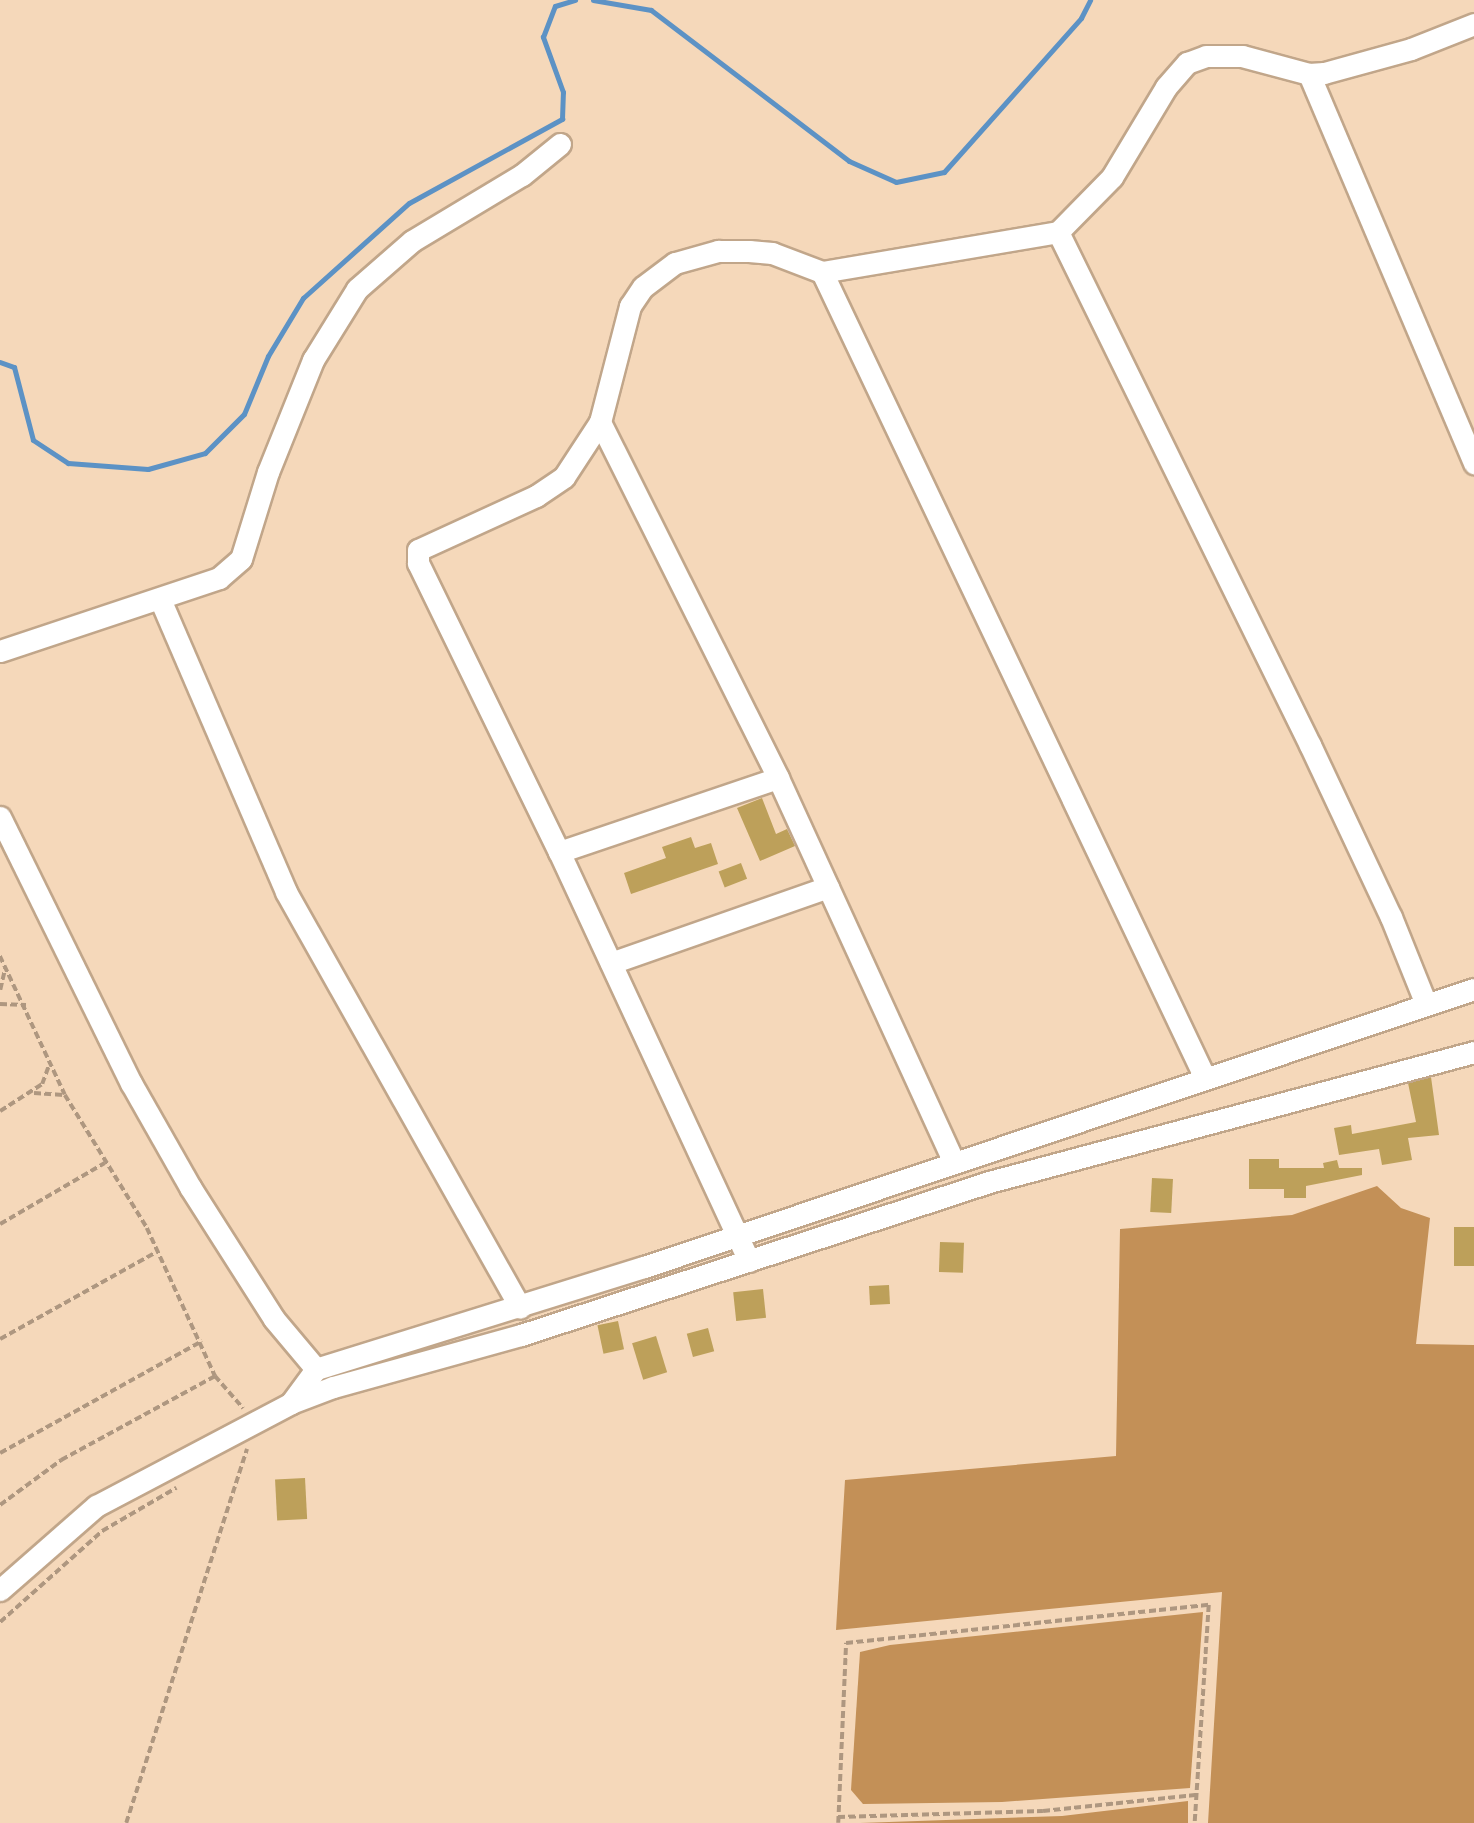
<!DOCTYPE html>
<style>
body{margin:0}
#map{position:relative;width:1474px;height:1823px;overflow:hidden;background:#f5d8ba;font-family:"PT Sans",sans-serif}
div>[style]{position:absolute}
.forest>*{inset:0;background:#c39057}
.stream>*{height:5px;margin:-2.5px;padding:0 2.5px;transform-origin:2.5px;border-radius:2.5px;background:#5c92c5}
.building>*{inset:0;background:#bda05a;transform-origin:0 0}
.path>*{height:3.5px;margin-top:-1.75px;transform-origin:0;background:repeating-linear-gradient(90deg,#ae9780 0 7px,transparent 0 10.5px)}
.roads{filter:drop-shadow(2px 0 #c1a68a) drop-shadow(-2px 0 #c1a68a) drop-shadow(0 2px #c1a68a) drop-shadow(0 -2px #c1a68a)}
.minor>*{height:21px;margin:-10.5px;padding:0 10.5px;transform-origin:10.5px;border-radius:10.5px;background:#fff}
span{translate:-50% -50%;white-space:nowrap;text-align:center;line-height:1.15;-webkit-text-stroke:5px #f5d8ba;paint-order:stroke}
</style>
<div id="map">
<div class="forest">
<div style="clip-path:polygon(1377px 1186px,1401px 1208px,1430px 1218px,1416px 1344px,1474px 1345px,1474px 1823px,1208px 1823px,1222px 1592px,836px 1630px,845px 1480px,1116px 1456px,1120px 1229px,1292px 1215px)"></div>
<div style="clip-path:polygon(1203px 1612px,1190px 1788px,1002px 1802px,863px 1804px,851px 1790px,860px 1652px,890px 1645px)"></div>
<div style="clip-path:polygon(1188px 1801px,1188px 1823px,860px 1823px,1062px 1816px)"></div>
</div>
<div class="stream">
<div style="left:593px;top:0;width:59px;rotate:9.8deg"></div>
<div style="left:651px;top:10px;width:249px;rotate:37.3deg"></div>
<div style="left:849px;top:161px;width:51px;rotate:24.1deg"></div>
<div style="left:896px;top:182px;width:49px;rotate:-11.8deg"></div>
<div style="left:944px;top:172px;width:206px;rotate:-48.3deg"></div>
<div style="left:1081px;top:18px;width:20px;rotate:-63deg"></div>
<div style="left:0;top:362px;width:15px;rotate:20deg"></div>
<div style="left:14px;top:367px;width:75px;rotate:75.4deg"></div>
<div style="left:33px;top:440px;width:42px;rotate:33.3deg"></div>
<div style="left:68px;top:463px;width:80px;rotate:4.3deg"></div>
<div style="left:148px;top:469px;width:59px;rotate:-15.7deg"></div>
<div style="left:205px;top:453px;width:55px;rotate:-45deg"></div>
<div style="left:244px;top:414px;width:63px;rotate:-67.5deg"></div>
<div style="left:268px;top:356px;width:68px;rotate:-58.9deg"></div>
<div style="left:303px;top:298px;width:142px;rotate:-41.9deg"></div>
<div style="left:409px;top:203px;width:175px;rotate:-28.8deg"></div>
<div style="left:562px;top:119px;width:27px;rotate:-88deg"></div>
<div style="left:563px;top:92px;width:59px;rotate:-110deg"></div>
<div style="left:543px;top:37px;width:33px;rotate:-69deg"></div>
<div style="left:555px;top:6px;width:21px;rotate:-17deg"></div>
</div>
<div class="building">
<div style="clip-path:polygon(762px 798px,776px 834px,787px 829px,795px 846px,760px 861px,737px 808px)"></div>
<div style="clip-path:polygon(691px 837px,695px 848px,711px 843px,718px 864px,631px 894px,624px 873px,666px 858px,662px 847px)"></div>
<div style="left:741px;top:863px;width:17px;height:24px;rotate:69deg"></div>
<div style="clip-path:polygon(1431px 1077px,1439px 1135px,1408px 1138px,1412px 1160px,1382px 1165px,1379px 1149px,1339px 1155px,1334px 1128px,1351px 1125px,1352px 1134px,1416px 1122px,1408px 1083px)"></div>
<div style="clip-path:polygon(1249px 1159px,1279px 1159px,1279px 1168px,1324px 1168px,1323px 1163px,1337px 1160px,1339px 1168px,1362px 1168px,1362px 1175px,1306px 1186px,1306px 1198px,1284px 1198px,1284px 1189px,1249px 1189px)"></div>
<div style="left:1152px;top:1178px;width:21px;height:34px;rotate:3deg"></div>
<div style="left:1474px;top:1227px;width:39px;height:20px;rotate:90deg"></div>
<div style="left:940px;top:1242px;width:24px;height:30px;rotate:2deg"></div>
<div style="left:889px;top:1285px;width:19px;height:20px;rotate:87deg"></div>
<div style="left:763px;top:1289px;width:29px;height:30px;rotate:84deg"></div>
<div style="left:618px;top:1321px;width:29px;height:21px;rotate:78deg"></div>
<div style="left:708px;top:1328px;width:24px;height:22px;rotate:75deg"></div>
<div style="left:656px;top:1336px;width:38px;height:25px;rotate:73deg"></div>
<div style="left:305px;top:1478px;width:41px;height:30px;rotate:87deg"></div>
</div>
<div class="path">
<div style="left:0;top:956px;width:153px;rotate:64.9deg"></div>
<div style="left:65px;top:1095px;width:156px;rotate:58.3deg"></div>
<div style="left:147px;top:1228px;width:163px;rotate:65.3deg"></div>
<div style="left:215px;top:1376px;width:43px;rotate:48.8deg"></div>
<div style="left:0;top:990px;width:22px;rotate:-77deg"></div>
<div style="left:0;top:1004px;width:26px;rotate:2deg"></div>
<div style="left:34px;top:1093px;width:30px;rotate:4deg"></div>
<div style="left:0;top:1111px;width:50px;rotate:-32.7deg"></div>
<div style="left:42px;top:1084px;width:23px;rotate:-70deg"></div>
<div style="left:0;top:1224px;width:121px;rotate:-30.2deg"></div>
<div style="left:0;top:1339px;width:179px;rotate:-29.1deg"></div>
<div style="left:0;top:1453px;width:231px;rotate:-29deg"></div>
<div style="left:0;top:1505px;width:76px;rotate:-36.4deg"></div>
<div style="left:61px;top:1460px;width:175px;rotate:-28.6deg"></div>
<div style="left:0;top:1622px;width:137px;rotate:-41.7deg"></div>
<div style="left:102px;top:1531px;width:86px;rotate:-30.2deg"></div>
<div style="left:838px;top:1817px;width:205px;rotate:-1.7deg"></div>
<div style="left:1043px;top:1811px;width:153px;rotate:-6deg"></div>
<div style="left:126px;top:1823px;width:393px;rotate:-72.1deg"></div>
<div style="left:838px;top:1823px;width:180px;rotate:-87.5deg"></div>
<div style="left:846px;top:1643px;width:365px;rotate:-6deg"></div>
<div style="left:1209px;top:1605px;width:218px;rotate:93.7deg"></div>
</div>
<div class="roads">
<div class="minor">
<div style="left:1309px;top:74px;width:423px;rotate:67deg"></div>
<div style="left:1058px;top:232px;width:572px;rotate:63.84deg"></div>
<div style="left:1310px;top:745px;width:190px;rotate:64.8deg"></div>
<div style="left:1391px;top:917px;width:94px;rotate:68.1deg"></div>
<div style="left:822px;top:272px;width:892px;rotate:64.58deg"></div>
<div style="left:600px;top:422px;width:398px;rotate:63.4deg"></div>
<div style="left:778px;top:778px;width:421px;rotate:65.4deg"></div>
<div style="left:160px;top:599px;width:319px;rotate:66.7deg"></div>
<div style="left:286px;top:892px;width:477px;rotate:60.6deg"></div>
<div style="left:0;top:651px;width:231px;rotate:-18.4deg"></div>
<div style="left:219px;top:578px;width:29px;rotate:-41deg"></div>
<div style="left:241px;top:559px;width:91px;rotate:-72.8deg"></div>
<div style="left:268px;top:472px;width:121px;rotate:-68.1deg"></div>
<div style="left:313px;top:360px;width:84px;rotate:-58.2deg"></div>
<div style="left:357px;top:289px;width:73px;rotate:-41.1deg"></div>
<div style="left:412px;top:241px;width:128px;rotate:-31deg"></div>
<div style="left:522px;top:175px;width:49px;rotate:-39.2deg"></div>
<div style="left:0;top:817px;width:297px;rotate:63.8deg"></div>
<div style="left:131px;top:1083px;width:120px;rotate:60.4deg"></div>
<div style="left:190px;top:1187px;width:156px;rotate:57.5deg"></div>
<div style="left:274px;top:1319px;width:65px;rotate:50deg"></div>
<div style="left:559px;top:852px;width:231px;rotate:-18.7deg"></div>
<div style="left:611px;top:963px;width:230px;rotate:-19.3deg"></div>
<div style="left:749px;top:1261px;width:451px;rotate:-114.9deg"></div>
<div style="left:559px;top:852px;width:322px;rotate:-116deg"></div>
<div style="left:418px;top:563px;width:13px;rotate:-90deg"></div>
<div style="left:418px;top:550px;width:130px;rotate:-24.6deg"></div>
<div style="left:536px;top:496px;width:34px;rotate:-34deg"></div>
<div style="left:564px;top:477px;width:66px;rotate:-56.8deg"></div>
<div style="left:600px;top:422px;width:120px;rotate:-75.5deg"></div>
<div style="left:630px;top:306px;width:23px;rotate:-56deg"></div>
<div style="left:643px;top:287px;width:40px;rotate:-37deg"></div>
<div style="left:675px;top:263px;width:45px;rotate:-15.6deg"></div>
<div style="left:718px;top:251px;width:31px"></div>
<div style="left:749px;top:251px;width:23px;rotate:5deg"></div>
<div style="left:772px;top:253px;width:53px;rotate:20.8deg"></div>
<div style="left:822px;top:272px;width:239px;rotate:-9.6deg"></div>
<div style="left:1058px;top:232px;width:77px;rotate:-45.5deg"></div>
<div style="left:1112px;top:177px;width:105px;rotate:-59deg"></div>
<div style="left:1166px;top:87px;width:32px;rotate:-49deg"></div>
<div style="left:1187px;top:63px;width:20px;rotate:-20deg"></div>
<div style="left:1206px;top:56px;width:36px"></div>
<div style="left:1242px;top:56px;width:69px;rotate:15deg"></div>
<div style="left:1309px;top:74px;width:15px;rotate:-4deg"></div>
<div style="left:1324px;top:73px;width:90px;rotate:-15.4deg"></div>
<div style="left:1411px;top:49px;width:68px;rotate:-21.6deg"></div>
<div style="left:291px;top:1403px;width:42px;rotate:-53.7deg"></div>
<div style="left:316px;top:1369px;width:343px;rotate:-17.3deg"></div>
<div style="left:644px;top:1267px;width:875px;rotate:-18.52deg"></div>
<div style="left:0;top:1590px;width:128px;rotate:-41.2deg"></div>
<div style="left:96px;top:1506px;width:221px;rotate:-27.8deg"></div>
<div style="left:291px;top:1403px;width:45px;rotate:-20.9deg"></div>
<div style="left:333px;top:1387px;width:195px;rotate:-15.5deg"></div>
<div style="left:521px;top:1335px;width:492px;rotate:-18.1deg"></div>
<div style="left:989px;top:1182px;width:502px;rotate:-15deg"></div>
</div>
</div>
</div>
